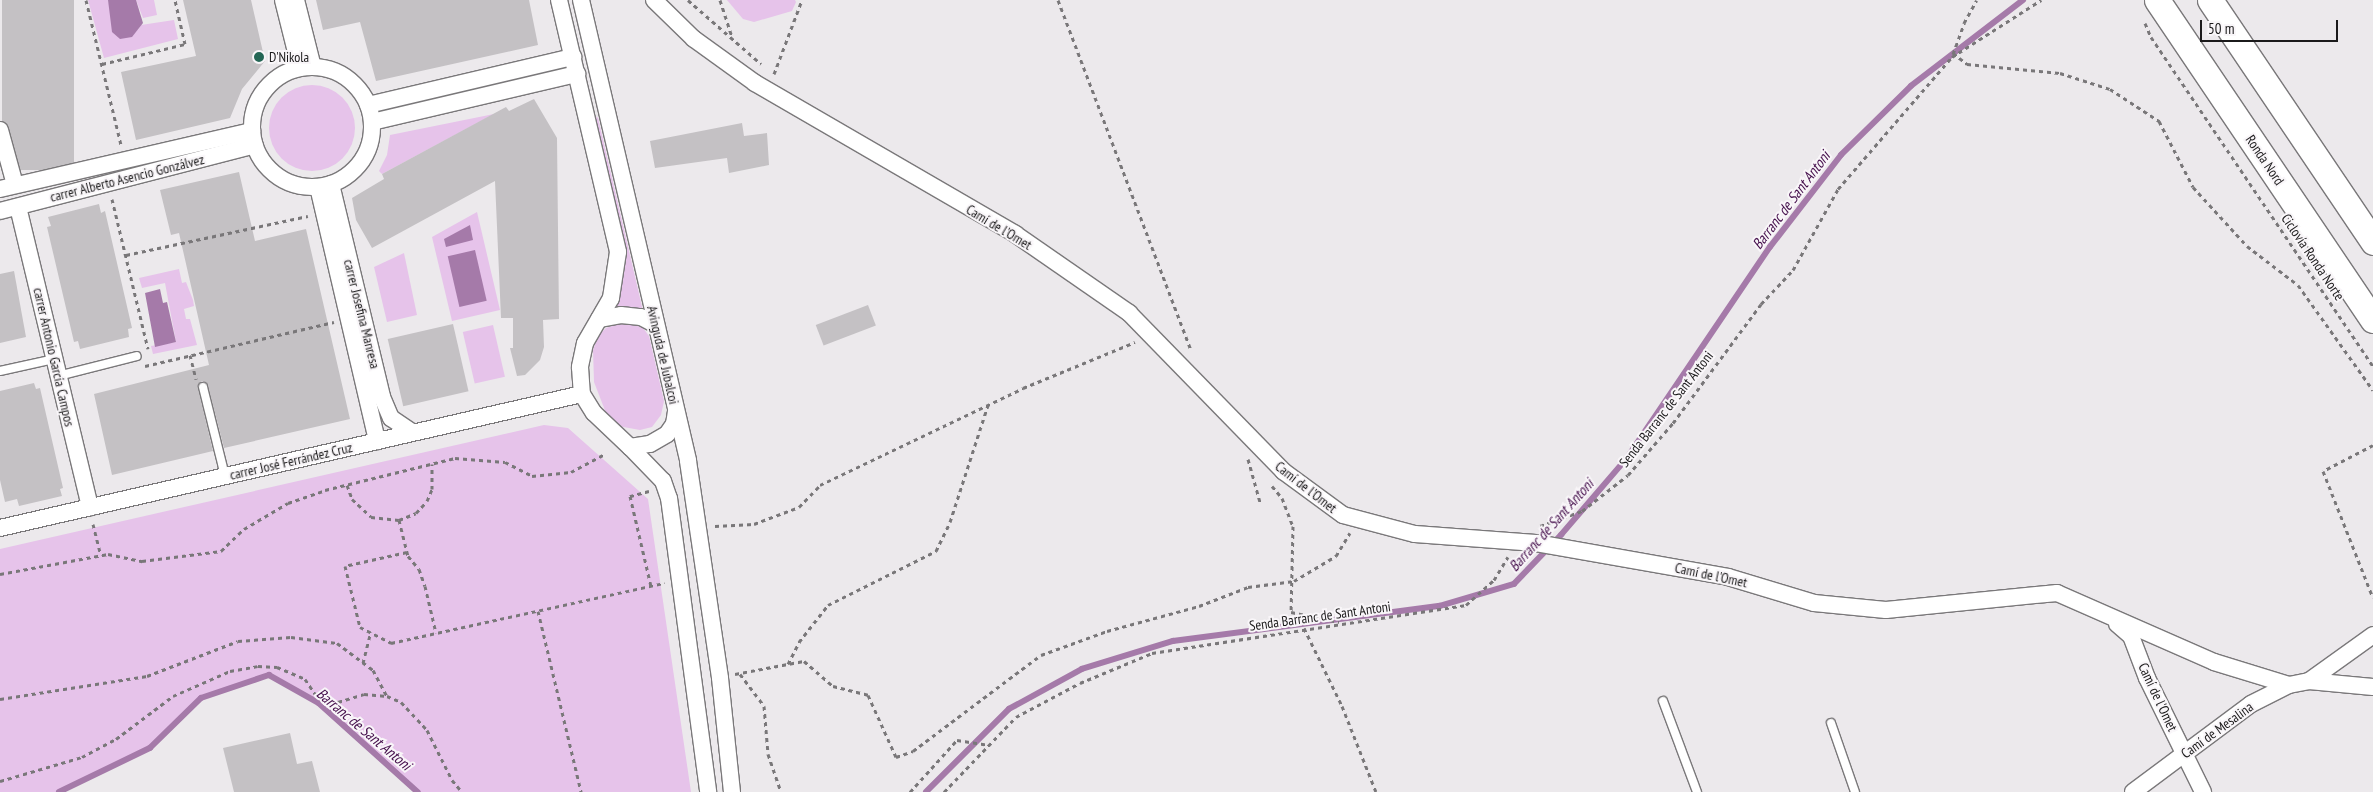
<!DOCTYPE html>
<meta charset="utf-8">
<style>
body{margin:0}
#map{position:relative;width:2373px;height:792px;overflow:hidden;background:#ece9ec;font-family:"PT Sans Narrow",sans-serif}
div>[style]{position:absolute}
.green>*{inset:0;background:#e6c3ea;transform-origin:0 0}
.round{border-radius:50%}
.water>*{inset:0;background:#a57aa9;transform-origin:0 0}
.stream>*{height:5.5px;margin:-2.75px;padding:0 2.75px;transform-origin:2.75px;border-radius:2.75px;background:#a57aa9}
.building>*{inset:0;background:#c4c1c4;transform-origin:0 0}
.path>*{height:3px;margin-top:-1.5px;transform-origin:0;background:repeating-linear-gradient(90deg,#797779 0 4px,transparent 0 8px)}
.roads{filter:drop-shadow(1px 0 #7a787a) drop-shadow(-1px 0 #7a787a) drop-shadow(0 1px #7a787a) drop-shadow(0 -1px #7a787a)}
.lane>*{height:8px;margin:-4px;padding:0 4px;transform-origin:4px;border-radius:4px;background:#fff}
.street>*{height:16px;margin:-8px;padding:0 8px;transform-origin:8px;border-radius:8px;background:#fff}
.street>.ring{margin:-8px;padding:0;box-sizing:content-box;background:none;border:16px solid #fff;border-radius:50%}
.primary>*{height:25px;margin:-12.5px;padding:0 12.5px;transform-origin:12.5px;border-radius:12.5px;background:#fff}
.dots>*{width:14px;height:14px;translate:-50% -50%;box-sizing:border-box;border:2px solid #f9f6f9;border-radius:50%}
span{translate:-50% -50%;white-space:nowrap;text-align:center;line-height:1.15;-webkit-text-stroke:4px #f9f6f9;paint-order:stroke}
.poi-label{font-size:14px;color:#1b1a1b}
.left{translate:0 -50%;text-align:left}
.street-label{font-size:14px;color:#1b1a1b}
.water-label{font-size:15px;color:#450f4c;font-style:italic}
.scale{position:absolute;left:2200px;top:20px;width:138px;height:22px;box-sizing:border-box;border:2px solid #1b1a1b;border-top:0;padding-left:6px;font-size:15px;line-height:18px;white-space:nowrap;color:#1b1a1b;-webkit-text-stroke:4px #f9f6f9;paint-order:stroke}
</style>
<div id="map">
<div class="green">
<div style="clip-path:polygon(88px 0,108px 0,112px 13px,138px 30px,141px 25px,174px 20px,178px 39px,104px 58px)"></div>
<div style="clip-path:polygon(154px 0,157px 15px,143px 18px,136px 0)"></div>
<div style="clip-path:polygon(727px 0,795px 0,796px 2px,792px 11px,754px 22px,743px 19px)"></div>
<div class="round" style="left:269px;top:85px;width:86px;height:86px"></div>
<div style="clip-path:polygon(494px 114px,382px 174px,379px 171px,387px 155px,390px 135px)"></div>
<div style="clip-path:polygon(595px 116px,598px 118px,643px 311px,614px 309px,625px 268px)"></div>
<div style="clip-path:polygon(477px 212px,500px 310px,452px 321px,432px 237px)"></div>
<div style="clip-path:polygon(404px 253px,417px 315px,387px 322px,374px 267px)"></div>
<div style="clip-path:polygon(179px 269px,182px 283px,186px 282px,193px 300px,194px 306px,184px 309px,186px 319px,190px 319px,197px 345px,153px 354px,151px 346px,176px 342px,165px 283px,142px 288px,139px 278px)"></div>
<div style="clip-path:polygon(621px 323px,633px 324px,643px 328px,649px 336px,664px 401px,661px 415px,652px 427px,640px 430px,618px 426px,606px 413px,594px 382px,593px 350px,598px 336px,606px 328px)"></div>
<div style="left:493px;top:325px;width:53px;height:31px;rotate:77deg"></div>
<div style="clip-path:polygon(544px 425px,568px 428px,648px 499px,691px 792px,418px 792px,319px 703px,269px 675px,201px 698px,150px 748px,59px 792px,0 792px,0 549px)"></div>
</div>
<div class="water">
<div style="clip-path:polygon(108px 0,136px 0,143px 23px,132px 37px,120px 39px,112px 32px)"></div>
<div style="clip-path:polygon(470px 225px,473px 240px,446px 247px,444px 239px)"></div>
<div style="left:475px;top:250px;width:52px;height:28px;rotate:77deg"></div>
<div style="clip-path:polygon(160px 289px,163px 303px,167px 302px,176px 342px,155px 347px,145px 293px)"></div>
</div>
<div class="stream">
<div style="left:59px;top:792px;width:101px;rotate:-25.8deg"></div>
<div style="left:150px;top:748px;width:71px;rotate:-44.4deg"></div>
<div style="left:201px;top:698px;width:72px;rotate:-18.7deg"></div>
<div style="left:269px;top:675px;width:57px;rotate:29.2deg"></div>
<div style="left:319px;top:703px;width:133px;rotate:42deg"></div>
<div style="left:926px;top:792px;width:117px;rotate:-45deg"></div>
<div style="left:1009px;top:709px;width:83px;rotate:-28.7deg"></div>
<div style="left:1082px;top:669px;width:95px;rotate:-17.1deg"></div>
<div style="left:1173px;top:641px;width:269px;rotate:-7.5deg"></div>
<div style="left:1440px;top:606px;width:77px;rotate:-16.6deg"></div>
<div style="left:1514px;top:584px;width:68px;rotate:-46.2deg"></div>
<div style="left:1561px;top:535px;width:101px;rotate:-49.4deg"></div>
<div style="left:1627px;top:458px;width:255px;rotate:-55.9deg"></div>
<div style="left:1770px;top:247px;width:116px;rotate:-52.3deg"></div>
<div style="left:1841px;top:155px;width:98px;rotate:-44.6deg"></div>
<div style="left:1911px;top:86px;width:141px;rotate:-37.5deg"></div>
</div>
<div class="building">
<div style="left:2px;top:0;width:72px;height:170px"></div>
<div style="clip-path:polygon(183px 0,251px 0,265px 61px,242px 89px,230px 118px,136px 140px,121px 72px,196px 56px)"></div>
<div style="clip-path:polygon(316px 0,529px 0,538px 45px,376px 81px,360px 22px,323px 30px)"></div>
<div style="clip-path:polygon(534px 99px,557px 138px,559px 319px,543px 320px,544px 347px,540px 360px,525px 375px,517px 376px,510px 348px,513px 348px,513px 318px,501px 318px,495px 181px,372px 248px,356px 220px,352px 198px,384px 179px,382px 174px,506px 107px,509px 111px)"></div>
<div style="clip-path:polygon(742px 123px,744px 136px,767px 133px,769px 165px,729px 173px,727px 158px,655px 168px,650px 141px)"></div>
<div style="clip-path:polygon(239px 172px,255px 241px,306px 229px,350px 419px,224px 448px,208px 386px,202px 381px,198px 388px,213px 451px,112px 475px,94px 394px,209px 365px,179px 233px,171px 235px,160px 190px)"></div>
<div style="clip-path:polygon(99px 204px,101px 213px,105px 211px,132px 328px,128px 329px,129px 337px,80px 349px,78px 341px,74px 342px,47px 227px,51px 226px,48px 217px)"></div>
<div style="clip-path:polygon(14px 271px,26px 337px,0 343px,0 274px)"></div>
<div style="left:868px;top:305px;width:22px;height:56px;rotate:69deg"></div>
<div style="left:453px;top:324px;width:69px;height:67px;rotate:77deg"></div>
<div style="clip-path:polygon(34px 383px,36px 389px,40px 388px,63px 488px,60px 489px,62px 496px,19px 506px,17px 499px,5px 502px,0 480px,0 391px)"></div>
<div style="clip-path:polygon(290px 733px,297px 764px,312px 761px,320px 792px,234px 792px,223px 748px)"></div>
</div>
<div class="path">
<div style="left:86px;top:0;width:149px;rotate:76.4deg"></div>
<div style="left:688px;top:0;width:97px;rotate:41.2deg"></div>
<div style="left:720px;top:0;width:40px;rotate:72deg"></div>
<div style="left:1058px;top:0;width:374px;rotate:69.2deg"></div>
<div style="left:2145px;top:23px;width:15px;rotate:67deg"></div>
<div style="left:2151px;top:37px;width:397px;rotate:56deg"></div>
<div style="left:1953px;top:53px;width:18px;rotate:38deg"></div>
<div style="left:1967px;top:64px;width:93px;rotate:5.5deg"></div>
<div style="left:2060px;top:73px;width:52px;rotate:17.7deg"></div>
<div style="left:2110px;top:89px;width:59px;rotate:33.1deg"></div>
<div style="left:2159px;top:121px;width:74px;rotate:62.7deg"></div>
<div style="left:2193px;top:187px;width:80px;rotate:47.5deg"></div>
<div style="left:2247px;top:246px;width:64px;rotate:37.4deg"></div>
<div style="left:2298px;top:285px;width:129px;rotate:54.5deg"></div>
<div style="left:1953px;top:54px;width:33px;rotate:-70deg"></div>
<div style="left:1964px;top:23px;width:26px;rotate:-61deg"></div>
<div style="left:102px;top:64px;width:85px;rotate:-13.5deg"></div>
<div style="left:185px;top:44px;width:45px;rotate:-102.8deg"></div>
<div style="left:774px;top:74px;width:79px;rotate:-69.3deg"></div>
<div style="left:112px;top:199px;width:154px;rotate:76.5deg"></div>
<div style="left:126px;top:255px;width:186px;rotate:-12.1deg"></div>
<div style="left:190px;top:355px;width:25px;rotate:76deg"></div>
<div style="left:145px;top:366px;width:194px;rotate:-13.1deg"></div>
<div style="left:2373px;top:445px;width:56px;rotate:152.5deg"></div>
<div style="left:2323px;top:471px;width:136px;rotate:68.5deg"></div>
<div style="left:1248px;top:459px;width:45px;rotate:74.4deg"></div>
<div style="left:347px;top:485px;width:15px;rotate:70deg"></div>
<div style="left:352px;top:499px;width:26px;rotate:43deg"></div>
<div style="left:371px;top:517px;width:28px;rotate:6deg"></div>
<div style="left:399px;top:520px;width:18px;rotate:-22deg"></div>
<div style="left:416px;top:513px;width:16px;rotate:-47deg"></div>
<div style="left:427px;top:501px;width:13px;rotate:-67deg"></div>
<div style="left:432px;top:489px;width:25px;rotate:-90deg"></div>
<div style="left:1272px;top:486px;width:16px;rotate:50deg"></div>
<div style="left:1282px;top:498px;width:30px;rotate:69deg"></div>
<div style="left:1293px;top:526px;width:86px;rotate:91.3deg"></div>
<div style="left:1291px;top:612px;width:49px;rotate:11.8deg"></div>
<div style="left:649px;top:491px;width:20px;rotate:165deg"></div>
<div style="left:630px;top:496px;width:92px;rotate:76.9deg"></div>
<div style="left:399px;top:520px;width:37px;rotate:76deg"></div>
<div style="left:408px;top:556px;width:17px;rotate:50deg"></div>
<div style="left:419px;top:569px;width:18px;rotate:71deg"></div>
<div style="left:425px;top:586px;width:48px;rotate:76.8deg"></div>
<div style="left:93px;top:524px;width:32px;rotate:76deg"></div>
<div style="left:715px;top:526px;width:39px;rotate:-3deg"></div>
<div style="left:754px;top:524px;width:48px;rotate:-20.7deg"></div>
<div style="left:799px;top:507px;width:30px;rotate:-46deg"></div>
<div style="left:820px;top:485px;width:225px;rotate:-25.5deg"></div>
<div style="left:1023px;top:388px;width:121px;rotate:-22.3deg"></div>
<div style="left:1540px;top:526px;width:45px;rotate:-19.7deg"></div>
<div style="left:1582px;top:511px;width:58px;rotate:-38deg"></div>
<div style="left:1628px;top:475px;width:69px;rotate:-49.1deg"></div>
<div style="left:1673px;top:423px;width:148px;rotate:-53.5deg"></div>
<div style="left:1761px;top:304px;width:47px;rotate:-46.7deg"></div>
<div style="left:1793px;top:270px;width:93px;rotate:-60.9deg"></div>
<div style="left:1838px;top:189px;width:174px;rotate:-49.2deg"></div>
<div style="left:1952px;top:57px;width:106px;rotate:-32.6deg"></div>
<div style="left:407px;top:552px;width:64px;rotate:167.3deg"></div>
<div style="left:345px;top:566px;width:63px;rotate:76.2deg"></div>
<div style="left:360px;top:627px;width:35px;rotate:27deg"></div>
<div style="left:391px;top:643px;width:280px;rotate:-12.4deg"></div>
<div style="left:0;top:574px;width:110px;rotate:-10.5deg"></div>
<div style="left:108px;top:554px;width:35px;rotate:12deg"></div>
<div style="left:142px;top:561px;width:80px;rotate:-7.2deg"></div>
<div style="left:221px;top:551px;width:32px;rotate:-44deg"></div>
<div style="left:244px;top:529px;width:51px;rotate:-30.6deg"></div>
<div style="left:288px;top:503px;width:39px;rotate:-19deg"></div>
<div style="left:325px;top:490px;width:134px;rotate:-13.8deg"></div>
<div style="left:455px;top:458px;width:50px;rotate:4.6deg"></div>
<div style="left:505px;top:462px;width:30px;rotate:27deg"></div>
<div style="left:532px;top:476px;width:39px;rotate:-6deg"></div>
<div style="left:571px;top:472px;width:38px;rotate:-28deg"></div>
<div style="left:538px;top:611px;width:186px;rotate:76.6deg"></div>
<div style="left:1304px;top:628px;width:87px;rotate:64deg"></div>
<div style="left:1342px;top:706px;width:92px;rotate:68.4deg"></div>
<div style="left:363px;top:663px;width:32px;rotate:-76deg"></div>
<div style="left:788px;top:664px;width:25px;rotate:-63deg"></div>
<div style="left:799px;top:642px;width:47px;rotate:-51.9deg"></div>
<div style="left:828px;top:605px;width:121px;rotate:-26.6deg"></div>
<div style="left:936px;top:551px;width:32px;rotate:-64deg"></div>
<div style="left:950px;top:522px;width:123px;rotate:-72deg"></div>
<div style="left:735px;top:674px;width:70px;rotate:-10.7deg"></div>
<div style="left:804px;top:661px;width:38px;rotate:41deg"></div>
<div style="left:833px;top:686px;width:36px;rotate:14deg"></div>
<div style="left:868px;top:695px;width:68px;rotate:65.7deg"></div>
<div style="left:896px;top:757px;width:18px;rotate:-19deg"></div>
<div style="left:913px;top:751px;width:160px;rotate:-36.9deg"></div>
<div style="left:1041px;top:655px;width:70px;rotate:-20deg"></div>
<div style="left:1107px;top:631px;width:95px;rotate:-15.2deg"></div>
<div style="left:1199px;top:606px;width:53px;rotate:-21.2deg"></div>
<div style="left:1248px;top:587px;width:46px;rotate:-7.4deg"></div>
<div style="left:1294px;top:581px;width:49px;rotate:-30.8deg"></div>
<div style="left:1336px;top:556px;width:27px;rotate:-59deg"></div>
<div style="left:740px;top:674px;width:40px;rotate:53deg"></div>
<div style="left:764px;top:706px;width:48px;rotate:85.2deg"></div>
<div style="left:768px;top:754px;width:40px;rotate:71.1deg"></div>
<div style="left:0;top:699px;width:149px;rotate:-8.9deg"></div>
<div style="left:147px;top:676px;width:97px;rotate:-21deg"></div>
<div style="left:238px;top:641px;width:53px;rotate:-4.3deg"></div>
<div style="left:291px;top:637px;width:46px;rotate:7.4deg"></div>
<div style="left:337px;top:643px;width:45px;rotate:36.9deg"></div>
<div style="left:373px;top:670px;width:30px;rotate:62deg"></div>
<div style="left:0;top:781px;width:85px;rotate:-16.3deg"></div>
<div style="left:82px;top:757px;width:38px;rotate:-28deg"></div>
<div style="left:116px;top:739px;width:71px;rotate:-37deg"></div>
<div style="left:173px;top:696px;width:62px;rotate:-23.7deg"></div>
<div style="left:230px;top:671px;width:28px;rotate:-10deg"></div>
<div style="left:258px;top:666px;width:19px;rotate:3deg"></div>
<div style="left:277px;top:667px;width:30px;rotate:23deg"></div>
<div style="left:305px;top:679px;width:18px;rotate:56deg"></div>
<div style="left:315px;top:694px;width:13px;rotate:32deg"></div>
<div style="left:326px;top:701px;width:12px;rotate:5deg"></div>
<div style="left:338px;top:702px;width:27px;rotate:-17deg"></div>
<div style="left:364px;top:694px;width:23px;rotate:5deg"></div>
<div style="left:387px;top:696px;width:15px;rotate:23deg"></div>
<div style="left:401px;top:702px;width:38px;rotate:47deg"></div>
<div style="left:427px;top:730px;width:56px;rotate:63.4deg"></div>
<div style="left:452px;top:780px;width:16px;rotate:50deg"></div>
<div style="left:910px;top:792px;width:70px;rotate:-47.9deg"></div>
<div style="left:957px;top:740px;width:31px;rotate:9deg"></div>
<div style="left:944px;top:792px;width:104px;rotate:-46.2deg"></div>
<div style="left:1016px;top:717px;width:72px;rotate:-28deg"></div>
<div style="left:1080px;top:683px;width:78px;rotate:-22.6deg"></div>
<div style="left:1152px;top:653px;width:318px;rotate:-8.7deg"></div>
<div style="left:1466px;top:605px;width:38px;rotate:-42deg"></div>
<div style="left:1494px;top:580px;width:27px;rotate:-59deg"></div>
</div>
<div class="roads">
<div class="lane">
<div style="left:0;top:371px;width:55px;rotate:-12.5deg"></div>
<div style="left:58px;top:376px;width:81px;rotate:-14.2deg"></div>
<div style="left:203px;top:387px;width:92px;rotate:76.1deg"></div>
<div style="left:1663px;top:701px;width:97px;rotate:69.5deg"></div>
<div style="left:1831px;top:723px;width:73px;rotate:70.8deg"></div>
</div>
<div class="street">
<div style="left:283px;top:0;width:70px;rotate:76deg"></div>
<div style="left:296px;top:0;width:69px;rotate:75.8deg"></div>
<div style="left:559px;top:0;width:259px;rotate:76.8deg"></div>
<div style="left:618px;top:252px;width:47px;rotate:98.7deg"></div>
<div style="left:611px;top:298px;width:52px;rotate:120deg"></div>
<div style="left:585px;top:343px;width:25px;rotate:102deg"></div>
<div style="left:580px;top:367px;width:27px;rotate:86deg"></div>
<div style="left:582px;top:394px;width:22px;rotate:58deg"></div>
<div style="left:594px;top:413px;width:50px;rotate:43.4deg"></div>
<div style="left:630px;top:447px;width:20px;rotate:-9deg"></div>
<div style="left:650px;top:444px;width:20px;rotate:-30deg"></div>
<div style="left:667px;top:434px;width:12px;rotate:-55deg"></div>
<div style="left:674px;top:424px;width:13px;rotate:-81deg"></div>
<div style="left:581px;top:0;width:473px;rotate:76.9deg"></div>
<div style="left:688px;top:461px;width:219px;rotate:81.6deg"></div>
<div style="left:720px;top:678px;width:115px;rotate:84deg"></div>
<div style="left:654px;top:0;width:56px;rotate:44.3deg"></div>
<div style="left:694px;top:39px;width:75px;rotate:35.8deg"></div>
<div style="left:755px;top:83px;width:301px;rotate:30.1deg"></div>
<div style="left:1015px;top:234px;width:139px;rotate:34.7deg"></div>
<div style="left:1129px;top:313px;width:221px;rotate:45.7deg"></div>
<div style="left:1283px;top:471px;width:74px;rotate:36.3deg"></div>
<div style="left:1343px;top:515px;width:74px;rotate:14.8deg"></div>
<div style="left:1415px;top:534px;width:121px;rotate:4.3deg"></div>
<div style="left:1536px;top:543px;width:195px;rotate:10deg"></div>
<div style="left:1728px;top:577px;width:90px;rotate:16.8deg"></div>
<div style="left:1814px;top:603px;width:72px;rotate:5.6deg"></div>
<div style="left:1886px;top:610px;width:172px;rotate:-5.7deg"></div>
<div style="left:2057px;top:593px;width:171px;rotate:23.7deg"></div>
<div style="left:2214px;top:662px;width:78px;rotate:17deg"></div>
<div class="ring" style="left:252px;top:67px;width:104px;height:104px"></div>
<div style="left:368px;top:105px;width:211px;rotate:-13.2deg"></div>
<div style="left:372px;top:122px;width:211px;rotate:-13.2deg"></div>
<div style="left:0;top:130px;width:57px;rotate:74.7deg"></div>
<div style="left:331px;top:184px;width:219px;rotate:76.5deg"></div>
<div style="left:382px;top:397px;width:23px;rotate:67deg"></div>
<div style="left:391px;top:418px;width:25px;rotate:34deg"></div>
<div style="left:318px;top:187px;width:261px;rotate:76.9deg"></div>
<div style="left:0;top:189px;width:259px;rotate:-13deg"></div>
<div style="left:18px;top:207px;width:309px;rotate:76.5deg"></div>
<div style="left:0;top:211px;width:263px;rotate:-14.5deg"></div>
<div style="left:599px;top:319px;width:22px;rotate:-10deg"></div>
<div style="left:621px;top:315px;width:20px;rotate:6deg"></div>
<div style="left:641px;top:317px;width:17px;rotate:28deg"></div>
<div style="left:630px;top:447px;width:47px;rotate:45.9deg"></div>
<div style="left:663px;top:481px;width:18px;rotate:71deg"></div>
<div style="left:669px;top:498px;width:297px;rotate:82.4deg"></div>
<div style="left:0;top:528px;width:597px;rotate:-12.97deg"></div>
<div style="left:2117px;top:624px;width:18px;rotate:41deg"></div>
<div style="left:2131px;top:636px;width:45px;rotate:69.1deg"></div>
<div style="left:2147px;top:678px;width:127px;rotate:63.8deg"></div>
<div style="left:2309px;top:681px;width:79px;rotate:-35.7deg"></div>
<div style="left:2133px;top:792px;width:147px;rotate:-36.7deg"></div>
<div style="left:2251px;top:704px;width:42px;rotate:-26.6deg"></div>
<div style="left:2289px;top:685px;width:20px;rotate:-11deg"></div>
<div style="left:2309px;top:681px;width:64px;rotate:5.4deg"></div>
</div>
<div class="primary">
<div style="left:2157px;top:0;width:386px;rotate:56deg"></div>
<div style="left:2210px;top:0;width:292px;rotate:56deg"></div>
</div>
</div>
<div class="dots">
<div style="left:259px;top:57px;background:#246655"></div>
</div>
<div class="poi-label">
<span class="left" style="left:269px;top:57px">D'Nikola</span>
</div>
<div class="street-label">
<span style="left:2265px;top:160px;rotate:56deg">Ronda Nord</span>
<span style="left:127px;top:178px;rotate:-14deg">carrer Alberto Asencio Gonzálvez</span>
<span style="left:999px;top:227px;rotate:31deg">Camí de l'Omet</span>
<span style="left:2313px;top:257px;rotate:56deg">Ciclovía Ronda Norte</span>
<span style="left:362px;top:314px;rotate:76deg">carrer Josefina Manresa</span>
<span style="left:663px;top:355px;rotate:77deg">Avinguda de Jubalcoi</span>
<span style="left:54px;top:357px;rotate:77deg">carrer Antonio García Campos</span>
<span style="left:1666px;top:409px;rotate:-52deg">Senda Barranc de Sant Antoni</span>
<span style="left:291px;top:461px;rotate:-13deg">carrer José Ferrández Cruz</span>
<span style="left:1306px;top:487px;rotate:38deg">Camí de l'Omet</span>
<span style="left:1711px;top:575px;rotate:12deg">Camí de l'Omet</span>
<span style="left:1320px;top:616px;rotate:-8deg">Senda Barranc de Sant Antoni</span>
<span style="left:2158px;top:697px;rotate:65deg">Camí de l'Omet</span>
<span style="left:2217px;top:730px;rotate:-36deg">Camí de Mesalina</span>
</div>
<div class="water-label">
<span style="left:1791px;top:200px;rotate:-53deg">Barranc de Sant Antoni</span>
<span style="left:1551px;top:525px;rotate:-48deg">Barranc de Sant Antoni</span>
<span style="left:364px;top:729px;rotate:40deg">Barranc de Sant Antoni</span>
</div>
<div class="scale">50 m</div>
</div>
